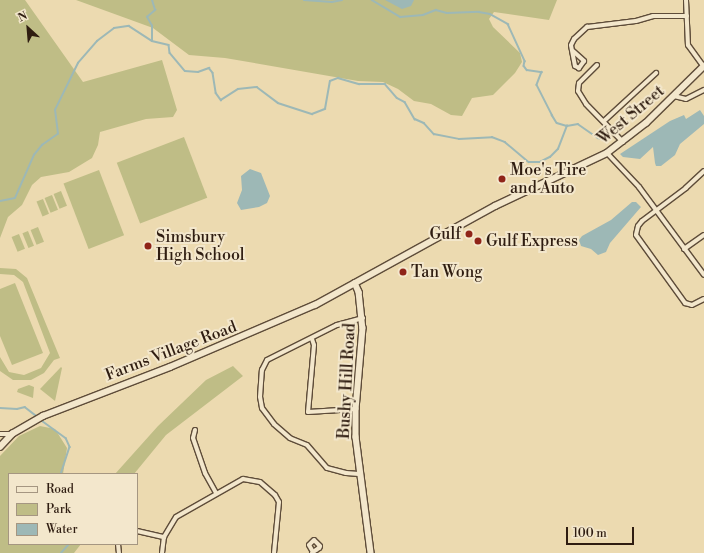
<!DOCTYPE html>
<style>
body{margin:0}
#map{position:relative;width:704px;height:553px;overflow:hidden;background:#ecdab0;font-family:"Libre Bodoni",serif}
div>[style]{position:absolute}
.green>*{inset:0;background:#bfbd86;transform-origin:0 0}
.water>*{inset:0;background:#9db8b6}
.stream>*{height:1.5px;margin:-0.75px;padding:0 0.75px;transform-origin:0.75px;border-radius:0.75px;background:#9db8b6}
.roads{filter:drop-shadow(1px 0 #5e4c39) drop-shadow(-1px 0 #5e4c39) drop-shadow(0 1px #5e4c39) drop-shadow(0 -1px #5e4c39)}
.street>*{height:4px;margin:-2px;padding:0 2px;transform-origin:2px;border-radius:2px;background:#f3e7cc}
.secondary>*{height:5.5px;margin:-2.75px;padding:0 2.75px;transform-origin:2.75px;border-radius:2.75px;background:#f3e7cc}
.dots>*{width:11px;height:11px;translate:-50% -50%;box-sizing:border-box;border:2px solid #f3e7cc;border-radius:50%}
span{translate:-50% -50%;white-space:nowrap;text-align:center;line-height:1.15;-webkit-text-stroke:4px #f3e7cc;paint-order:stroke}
.street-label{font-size:16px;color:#2f1d11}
.poi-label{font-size:16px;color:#2f1d11}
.left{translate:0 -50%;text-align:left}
.right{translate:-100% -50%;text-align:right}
.legend{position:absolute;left:8px;top:473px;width:130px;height:72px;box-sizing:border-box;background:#f3e7cc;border:1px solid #a59681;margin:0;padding:5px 7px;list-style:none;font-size:12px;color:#2f1d11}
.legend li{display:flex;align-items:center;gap:8px;height:20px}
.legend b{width:20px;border:1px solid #a59681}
.north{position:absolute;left:8px;top:8px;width:40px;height:40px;-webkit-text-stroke:3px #f3e7cc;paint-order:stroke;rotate:334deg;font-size:11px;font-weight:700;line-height:16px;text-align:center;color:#2f1d11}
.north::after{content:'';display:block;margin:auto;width:14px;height:18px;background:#2f1d11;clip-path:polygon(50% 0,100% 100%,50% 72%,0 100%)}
.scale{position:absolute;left:566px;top:527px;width:68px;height:18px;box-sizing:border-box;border:2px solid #2f1d11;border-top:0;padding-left:5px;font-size:12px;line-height:14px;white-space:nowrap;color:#2f1d11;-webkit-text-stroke:3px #f3e7cc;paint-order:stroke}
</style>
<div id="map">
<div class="green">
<div style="clip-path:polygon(0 0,25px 0,83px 82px,162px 60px,177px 110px,173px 117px,146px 119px,100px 132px,98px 145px,92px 158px,69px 172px,41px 177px,32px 185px,22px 205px,8px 217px,0 238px)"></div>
<div style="clip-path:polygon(76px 0,557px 0,549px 20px,494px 12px,489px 19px,493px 27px,520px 53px,522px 62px,515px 73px,493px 95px,472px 98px,462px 116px,451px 115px,431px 104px,414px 101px,398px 89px,383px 82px,358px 81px,225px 58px,189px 55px,153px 28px)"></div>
<div style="left:184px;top:137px;width:65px;height:72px;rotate:69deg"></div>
<div style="left:99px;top:170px;width:70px;height:38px;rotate:69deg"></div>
<div style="left:61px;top:191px;width:16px;height:8px;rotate:68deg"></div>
<div style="left:52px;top:195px;width:16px;height:8px;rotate:68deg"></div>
<div style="left:43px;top:199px;width:16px;height:7px;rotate:68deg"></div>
<div style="left:38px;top:227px;width:16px;height:8px;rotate:68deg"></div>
<div style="left:28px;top:231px;width:16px;height:6px;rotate:68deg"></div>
<div style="left:19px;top:234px;width:16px;height:8px;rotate:68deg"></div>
<div style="clip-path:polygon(0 268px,16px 269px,27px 278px,60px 358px,54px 360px,44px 373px,31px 380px,13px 380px,0 371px,0 357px,9px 372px,24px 375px,41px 368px,50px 353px,23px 282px,14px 275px,0 274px)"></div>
<div style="clip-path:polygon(15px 283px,43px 353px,12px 365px,0 336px,0 289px)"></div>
<div style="clip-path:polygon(233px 366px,243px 376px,166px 435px,134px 474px,115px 474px,158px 426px,206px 380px)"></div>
<div style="clip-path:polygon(61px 367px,62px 368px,55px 401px,40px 389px)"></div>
<div style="clip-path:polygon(29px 385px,34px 387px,33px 398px,17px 392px,18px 389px)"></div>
<div style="clip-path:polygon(40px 426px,55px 429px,67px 448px,63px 474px,9px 474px,9px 544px,81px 544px,74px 553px,0 553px,0 456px,19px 436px)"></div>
</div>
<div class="water">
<div style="clip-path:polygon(385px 0,414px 0,411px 6px,402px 9px)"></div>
<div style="clip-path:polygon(700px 110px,704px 116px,704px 124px,680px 144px,675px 155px,661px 166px,656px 166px,655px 163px,653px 147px,640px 159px,623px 157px,620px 154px,670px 121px,684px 115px,686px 119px)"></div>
<div style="clip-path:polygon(250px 169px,261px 173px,270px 196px,267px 203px,259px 207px,241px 210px,237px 203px,242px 190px,241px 176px)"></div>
<div style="clip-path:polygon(632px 202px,636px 202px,641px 207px,610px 243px,606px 252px,598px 255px,591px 249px,581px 246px,579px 240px,582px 236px,611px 220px)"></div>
</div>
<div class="stream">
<div style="left:304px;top:0;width:28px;rotate:4deg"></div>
<div style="left:332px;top:2px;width:10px;rotate:-11deg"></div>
<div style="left:372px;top:0;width:33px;rotate:31deg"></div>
<div style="left:400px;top:17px;width:23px;rotate:-5deg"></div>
<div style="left:423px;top:15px;width:14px;rotate:-21deg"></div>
<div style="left:436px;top:10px;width:11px;rotate:15deg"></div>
<div style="left:447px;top:13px;width:32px;rotate:-2deg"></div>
<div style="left:479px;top:12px;width:11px;rotate:10deg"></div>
<div style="left:490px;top:14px;width:21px;rotate:29deg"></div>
<div style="left:508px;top:24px;width:41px;rotate:65.3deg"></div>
<div style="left:525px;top:61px;width:5px;rotate:101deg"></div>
<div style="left:524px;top:66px;width:5px;rotate:53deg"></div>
<div style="left:527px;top:70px;width:15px;rotate:8deg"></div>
<div style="left:542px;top:72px;width:14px;rotate:111deg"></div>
<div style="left:537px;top:85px;width:34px;rotate:63deg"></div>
<div style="left:552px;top:115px;width:9px;rotate:58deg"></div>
<div style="left:557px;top:123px;width:10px;rotate:17deg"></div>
<div style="left:152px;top:41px;width:15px;rotate:-90deg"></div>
<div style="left:152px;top:26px;width:10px;rotate:-119deg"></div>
<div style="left:147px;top:17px;width:11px;rotate:-41deg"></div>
<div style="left:155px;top:10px;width:10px;rotate:-107deg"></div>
<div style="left:0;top:201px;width:15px;rotate:-11deg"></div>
<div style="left:15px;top:198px;width:47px;rotate:-66.2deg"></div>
<div style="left:34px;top:155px;width:13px;rotate:-51deg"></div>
<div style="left:42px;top:145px;width:19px;rotate:-35deg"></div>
<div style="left:58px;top:134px;width:24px;rotate:-97deg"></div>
<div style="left:55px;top:110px;width:52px;rotate:-63.9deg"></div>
<div style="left:78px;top:63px;width:29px;rotate:-49deg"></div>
<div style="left:97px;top:41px;width:21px;rotate:-37deg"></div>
<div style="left:114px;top:28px;width:15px;rotate:-8deg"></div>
<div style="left:129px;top:26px;width:27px;rotate:33deg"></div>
<div style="left:152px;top:41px;width:17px;rotate:13deg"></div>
<div style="left:169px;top:45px;width:8px;rotate:83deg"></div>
<div style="left:170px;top:53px;width:23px;rotate:50deg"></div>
<div style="left:185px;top:71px;width:13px;rotate:4deg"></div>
<div style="left:198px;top:72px;width:12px;rotate:-20deg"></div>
<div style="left:209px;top:68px;width:6px;rotate:51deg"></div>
<div style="left:213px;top:73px;width:20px;rotate:81deg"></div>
<div style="left:216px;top:93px;width:9px;rotate:54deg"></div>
<div style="left:221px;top:100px;width:20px;rotate:-33deg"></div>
<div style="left:238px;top:89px;width:19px;rotate:-6deg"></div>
<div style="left:257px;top:87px;width:26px;rotate:37deg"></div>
<div style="left:278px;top:103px;width:36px;rotate:18deg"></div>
<div style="left:312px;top:114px;width:14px;rotate:-21deg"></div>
<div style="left:325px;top:109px;width:28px;rotate:-80deg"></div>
<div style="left:330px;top:81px;width:9px;rotate:-21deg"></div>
<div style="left:338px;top:78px;width:22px;rotate:16deg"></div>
<div style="left:359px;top:84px;width:26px"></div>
<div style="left:385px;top:84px;width:18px;rotate:49deg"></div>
<div style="left:397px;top:98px;width:9px;rotate:27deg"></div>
<div style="left:405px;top:102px;width:20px;rotate:60deg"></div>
<div style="left:415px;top:119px;width:10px;rotate:24deg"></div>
<div style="left:424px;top:123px;width:15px;rotate:48deg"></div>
<div style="left:434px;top:134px;width:25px;rotate:11deg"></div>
<div style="left:459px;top:139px;width:33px;rotate:-3deg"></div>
<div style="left:492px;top:137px;width:14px;rotate:21deg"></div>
<div style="left:505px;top:142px;width:31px;rotate:40deg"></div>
<div style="left:529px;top:162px;width:11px"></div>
<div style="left:540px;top:162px;width:11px;rotate:-27deg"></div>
<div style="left:550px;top:157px;width:11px;rotate:-45deg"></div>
<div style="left:558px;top:149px;width:25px;rotate:-69deg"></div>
<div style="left:567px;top:126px;width:11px;rotate:-10deg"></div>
<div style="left:578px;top:124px;width:24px;rotate:35deg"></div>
<div style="left:598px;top:138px;width:10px;rotate:17deg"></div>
<div style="left:0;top:408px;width:17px;rotate:3deg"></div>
<div style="left:17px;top:409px;width:8px;rotate:-14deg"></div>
<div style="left:25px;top:407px;width:16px;rotate:38deg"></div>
<div style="left:41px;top:420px;width:31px;rotate:36deg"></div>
<div style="left:66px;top:438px;width:10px;rotate:66deg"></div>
<div style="left:70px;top:447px;width:28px;rotate:108deg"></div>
<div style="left:61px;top:553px;width:12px;rotate:-48deg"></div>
</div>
<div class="roads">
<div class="street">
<div style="left:686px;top:0;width:45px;rotate:87.5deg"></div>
<div style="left:688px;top:45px;width:27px;rotate:54deg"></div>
<div style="left:573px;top:51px;width:15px;rotate:42deg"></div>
<div style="left:584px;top:61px;width:9px;rotate:126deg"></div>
<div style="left:579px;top:68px;width:4px;rotate:-153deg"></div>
<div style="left:575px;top:66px;width:21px;rotate:-101deg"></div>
<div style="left:571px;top:45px;width:7px;rotate:-63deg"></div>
<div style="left:574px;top:39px;width:18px;rotate:-43deg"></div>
<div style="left:587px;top:27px;width:49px;rotate:-7deg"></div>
<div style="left:636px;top:21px;width:18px;rotate:-16deg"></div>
<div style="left:653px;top:16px;width:34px"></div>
<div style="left:597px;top:65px;width:25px;rotate:135deg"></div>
<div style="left:579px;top:83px;width:8px;rotate:97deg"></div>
<div style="left:578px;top:91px;width:15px;rotate:58deg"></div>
<div style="left:586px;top:104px;width:53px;rotate:45.8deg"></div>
<div style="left:674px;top:96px;width:12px;rotate:14deg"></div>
<div style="left:686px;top:99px;width:20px;rotate:-27deg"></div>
<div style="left:604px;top:121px;width:71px;rotate:-42.7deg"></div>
<div style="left:607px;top:153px;width:47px;rotate:46.7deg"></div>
<div style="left:639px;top:187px;width:109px;rotate:53.5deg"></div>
<div style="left:704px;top:171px;width:25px;rotate:137deg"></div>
<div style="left:686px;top:188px;width:55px;rotate:143.1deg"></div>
<div style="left:642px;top:221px;width:6px;rotate:129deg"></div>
<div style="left:638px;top:226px;width:9px;rotate:103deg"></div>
<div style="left:636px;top:235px;width:84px;rotate:54.2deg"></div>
<div style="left:685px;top:303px;width:7px;rotate:16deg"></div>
<div style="left:692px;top:305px;width:13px;rotate:-27deg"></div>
<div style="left:684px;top:249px;width:24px;rotate:-35deg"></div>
<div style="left:312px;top:339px;width:6px;rotate:72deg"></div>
<div style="left:314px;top:345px;width:67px;rotate:95.1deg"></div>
<div style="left:308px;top:412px;width:48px;rotate:-3.6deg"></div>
<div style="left:195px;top:430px;width:8px;rotate:104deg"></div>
<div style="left:193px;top:438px;width:37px;rotate:71deg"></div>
<div style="left:205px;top:473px;width:23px;rotate:61deg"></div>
<div style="left:0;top:434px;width:12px"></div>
<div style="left:359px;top:474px;width:13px;rotate:-176deg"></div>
<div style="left:346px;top:473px;width:20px;rotate:-165deg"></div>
<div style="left:327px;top:468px;width:30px;rotate:-131deg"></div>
<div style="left:307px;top:445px;width:18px;rotate:-158deg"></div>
<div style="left:290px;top:438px;width:21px;rotate:-139deg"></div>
<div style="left:274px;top:424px;width:20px;rotate:-127deg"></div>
<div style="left:262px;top:408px;width:11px;rotate:-100deg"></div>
<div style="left:260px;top:397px;width:27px;rotate:-86deg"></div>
<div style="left:262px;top:370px;width:11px;rotate:-63deg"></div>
<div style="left:267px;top:360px;width:78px;rotate:-26.6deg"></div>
<div style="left:337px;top:325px;width:27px;rotate:-15deg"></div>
<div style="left:137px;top:531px;width:28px;rotate:13deg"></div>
<div style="left:118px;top:544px;width:9px;rotate:84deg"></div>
<div style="left:162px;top:553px;width:16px;rotate:-83deg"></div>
<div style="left:164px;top:537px;width:23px;rotate:-59deg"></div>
<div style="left:176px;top:517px;width:77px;rotate:-29.6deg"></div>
<div style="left:243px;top:479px;width:17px;rotate:10deg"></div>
<div style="left:260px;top:482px;width:20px;rotate:41deg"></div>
<div style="left:275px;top:495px;width:8px;rotate:60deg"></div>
<div style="left:279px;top:502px;width:51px;rotate:95.6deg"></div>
<div style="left:312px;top:553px;width:5px;rotate:-37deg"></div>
<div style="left:316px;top:550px;width:4px;rotate:-34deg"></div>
<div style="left:319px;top:548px;width:2px;rotate:-63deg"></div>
<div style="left:320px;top:546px;width:8px;rotate:-135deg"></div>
<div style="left:314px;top:540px;width:7px;rotate:135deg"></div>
<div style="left:309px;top:545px;width:8px;rotate:60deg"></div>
</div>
<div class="secondary">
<div style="left:355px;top:283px;width:10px;rotate:66deg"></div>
<div style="left:359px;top:292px;width:36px;rotate:84deg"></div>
<div style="left:363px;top:328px;width:81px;rotate:94.9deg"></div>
<div style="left:356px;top:409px;width:28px;rotate:90deg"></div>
<div style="left:356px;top:437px;width:117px;rotate:82.6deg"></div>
<div style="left:0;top:447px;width:18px;rotate:-47deg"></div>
<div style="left:12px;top:434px;width:36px;rotate:-30deg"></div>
<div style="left:43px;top:416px;width:136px;rotate:-21.1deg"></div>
<div style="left:170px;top:367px;width:158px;rotate:-23.2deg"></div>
<div style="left:315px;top:305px;width:205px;rotate:-28.8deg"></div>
<div style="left:495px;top:206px;width:124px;rotate:-25.3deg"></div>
<div style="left:607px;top:153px;width:49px;rotate:-37.6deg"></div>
<div style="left:646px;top:123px;width:81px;rotate:-44.5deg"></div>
</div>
</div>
<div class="dots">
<div style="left:502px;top:179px;background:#8f2418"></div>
<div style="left:469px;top:234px;background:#8f2418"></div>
<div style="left:478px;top:241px;background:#8f2418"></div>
<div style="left:148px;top:246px;background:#8f2418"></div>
<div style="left:403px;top:272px;background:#8f2418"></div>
</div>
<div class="street-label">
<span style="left:631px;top:115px;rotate:-40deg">West Street</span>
<span style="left:171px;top:351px;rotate:-21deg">Farms Village Road</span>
<span style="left:347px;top:381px;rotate:-87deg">Bushy Hill Road</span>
</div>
<div class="poi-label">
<span class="left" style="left:510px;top:179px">Moe's Tire<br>and Auto</span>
<span class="right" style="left:461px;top:234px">Gulf</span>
<span class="left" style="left:156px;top:246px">Simsbury<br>High School</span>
<span class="left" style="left:486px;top:241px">Gulf Express</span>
<span class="left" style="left:411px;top:272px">Tan Wong</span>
</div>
<ul class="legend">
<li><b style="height:5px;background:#f3e7cc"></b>Road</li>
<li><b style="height:11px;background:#bfbd86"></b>Park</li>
<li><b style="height:11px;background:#9db8b6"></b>Water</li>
</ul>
<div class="north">N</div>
<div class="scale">100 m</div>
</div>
